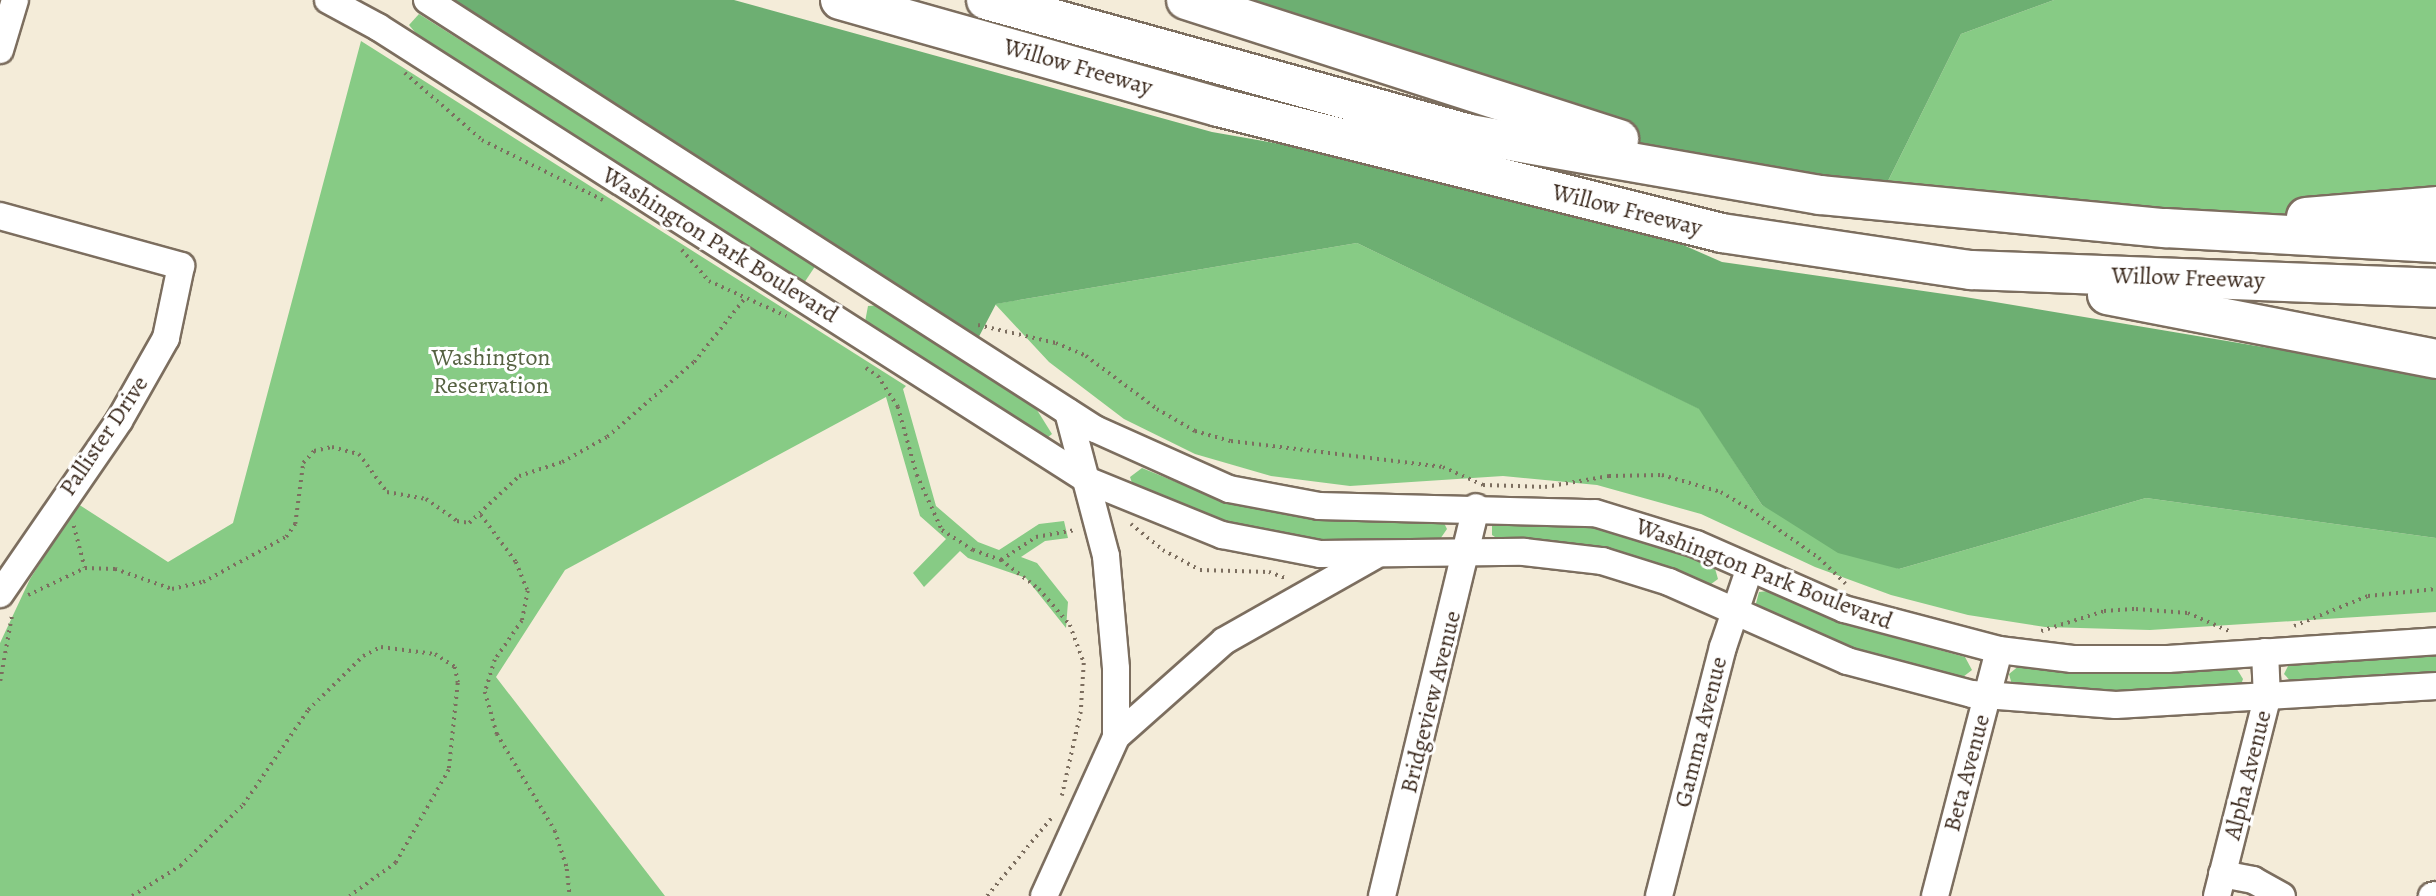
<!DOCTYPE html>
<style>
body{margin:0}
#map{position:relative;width:2436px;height:896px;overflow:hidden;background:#f4ecd9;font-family:Alegreya,serif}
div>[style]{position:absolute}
.green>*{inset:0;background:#87cb85}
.forest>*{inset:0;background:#6daf72}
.path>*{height:3.5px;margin-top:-1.75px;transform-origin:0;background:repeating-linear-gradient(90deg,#7c6e5f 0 2px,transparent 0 7px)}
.roads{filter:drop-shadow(2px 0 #7c6e5f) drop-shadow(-2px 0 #7c6e5f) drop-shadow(0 2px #7c6e5f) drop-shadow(0 -2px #7c6e5f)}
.minor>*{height:26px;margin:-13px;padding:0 13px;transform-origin:13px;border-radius:13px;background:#fff}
.highway>*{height:38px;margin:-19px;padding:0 19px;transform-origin:19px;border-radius:19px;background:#fff}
span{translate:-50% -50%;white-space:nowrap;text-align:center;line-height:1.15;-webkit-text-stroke:6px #fff;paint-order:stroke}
.street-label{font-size:24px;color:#3b2a1e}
.park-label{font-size:24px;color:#566242}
</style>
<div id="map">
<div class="green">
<div style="clip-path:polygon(2054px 0,2436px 0,2436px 206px,2165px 228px,1878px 201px,1961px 34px)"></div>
<div style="clip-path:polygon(419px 14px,816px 265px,804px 283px,423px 42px,409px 25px)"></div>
<div style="clip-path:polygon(361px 41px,906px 386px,903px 389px,936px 506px,978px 542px,999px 550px,1039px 524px,1064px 521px,1068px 538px,1045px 541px,1021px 557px,1037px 563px,1068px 602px,1066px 628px,1026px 578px,968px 558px,960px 551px,924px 587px,913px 573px,946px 539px,920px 516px,886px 397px,565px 570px,496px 677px,665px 896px,0 896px,0 643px,30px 579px,78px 504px,168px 562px,233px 523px)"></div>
<div style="clip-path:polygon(1357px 243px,1700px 409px,1762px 505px,1899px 569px,2146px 498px,2436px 538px,2436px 612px,2150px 630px,2045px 627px,1968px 615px,1891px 595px,1815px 567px,1701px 514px,1597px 485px,1503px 476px,1350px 486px,1271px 476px,1195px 454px,1124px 419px,1049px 362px,995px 304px)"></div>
<div style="clip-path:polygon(882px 305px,1032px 402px,1052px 434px,1047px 438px,865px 322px,868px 306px)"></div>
<div style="clip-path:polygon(1142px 468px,1213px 497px,1272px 511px,1328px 518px,1443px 521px,1447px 529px,1438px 542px,1339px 543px,1269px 535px,1229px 526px,1134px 489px,1130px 477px)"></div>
<div style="clip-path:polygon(1492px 521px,1582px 523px,1629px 534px,1714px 565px,1718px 579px,1707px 587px,1498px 539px,1492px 535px)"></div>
<div style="clip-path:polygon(1768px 591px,1873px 632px,1965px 657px,1972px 670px,1959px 680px,1892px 664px,1821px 639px,1755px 607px,1759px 592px)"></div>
<div style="clip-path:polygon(2436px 652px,2436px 676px,2295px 686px,2284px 674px,2289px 664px)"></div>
<div style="clip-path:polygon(2020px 665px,2235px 666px,2243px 679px,2241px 685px,2120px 696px,2012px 685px,2009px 674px)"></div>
</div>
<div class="forest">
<div style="clip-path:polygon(427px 0,734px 0,1212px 132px,1569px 195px,1722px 262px,1965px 297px,2436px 376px,2436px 538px,2146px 498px,1899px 569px,1838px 553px,1762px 505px,1699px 409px,1357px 243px,996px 304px,972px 350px)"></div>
<div style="clip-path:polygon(1186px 0,2054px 0,1961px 34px,1878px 201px,1820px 195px,1596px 132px)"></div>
</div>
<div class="path">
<div style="left:405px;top:73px;width:102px;rotate:41deg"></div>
<div style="left:482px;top:140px;width:135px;rotate:26.4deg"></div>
<div style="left:682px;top:250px;width:41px;rotate:48.9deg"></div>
<div style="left:709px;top:281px;width:85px;rotate:24.4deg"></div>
<div style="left:978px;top:325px;width:80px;rotate:13deg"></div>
<div style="left:1056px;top:343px;width:33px;rotate:23deg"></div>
<div style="left:1086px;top:356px;width:89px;rotate:36.7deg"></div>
<div style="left:1157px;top:409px;width:44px;rotate:30.1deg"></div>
<div style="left:1195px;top:431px;width:37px;rotate:16deg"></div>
<div style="left:1231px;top:441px;width:214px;rotate:7deg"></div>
<div style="left:1443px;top:467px;width:44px;rotate:24.2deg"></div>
<div style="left:1483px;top:485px;width:62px;rotate:1.8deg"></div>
<div style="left:1545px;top:487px;width:65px;rotate:-9.8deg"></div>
<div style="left:1609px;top:476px;width:53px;rotate:-1.1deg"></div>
<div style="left:1662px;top:475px;width:61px;rotate:16.1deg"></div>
<div style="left:1721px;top:492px;width:35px;rotate:31deg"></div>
<div style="left:1751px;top:510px;width:83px;rotate:35.2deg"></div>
<div style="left:1819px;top:558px;width:37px;rotate:44deg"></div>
<div style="left:866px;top:368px;width:14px;rotate:34deg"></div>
<div style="left:878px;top:376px;width:37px;rotate:57deg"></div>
<div style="left:898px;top:407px;width:71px;rotate:74.4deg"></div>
<div style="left:917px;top:475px;width:60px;rotate:65.6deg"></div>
<div style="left:942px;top:530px;width:37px;rotate:33deg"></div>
<div style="left:973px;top:550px;width:30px;rotate:20deg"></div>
<div style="left:1001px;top:560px;width:48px;rotate:37.3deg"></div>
<div style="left:1039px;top:589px;width:48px;rotate:49.3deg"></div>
<div style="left:1070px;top:625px;width:40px;rotate:69.8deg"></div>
<div style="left:1084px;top:663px;width:49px;rotate:93.5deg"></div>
<div style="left:1081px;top:712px;width:86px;rotate:102.7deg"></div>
<div style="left:481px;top:515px;width:59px;rotate:53.3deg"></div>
<div style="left:516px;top:562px;width:31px;rotate:68deg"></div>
<div style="left:528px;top:591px;width:31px;rotate:101deg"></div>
<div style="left:522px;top:621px;width:47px;rotate:124.7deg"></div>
<div style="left:495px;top:660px;width:34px;rotate:107deg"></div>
<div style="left:485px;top:692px;width:44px;rotate:74.1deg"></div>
<div style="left:497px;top:734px;width:113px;rotate:59.1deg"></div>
<div style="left:555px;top:831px;width:40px;rotate:72deg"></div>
<div style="left:567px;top:869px;width:27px;rotate:84deg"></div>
<div style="left:1131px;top:524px;width:41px;rotate:39.1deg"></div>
<div style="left:1163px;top:550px;width:42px;rotate:28.4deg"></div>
<div style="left:1200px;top:570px;width:69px;rotate:1.7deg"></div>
<div style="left:1269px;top:572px;width:20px;rotate:20deg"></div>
<div style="left:74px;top:526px;width:43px;rotate:75.3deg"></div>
<div style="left:1001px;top:560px;width:42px;rotate:-33.3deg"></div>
<div style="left:1036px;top:537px;width:40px;rotate:-10deg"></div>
<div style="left:28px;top:595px;width:63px;rotate:-25.3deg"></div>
<div style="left:85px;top:568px;width:30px;rotate:2deg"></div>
<div style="left:115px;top:569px;width:60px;rotate:19.3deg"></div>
<div style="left:172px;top:589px;width:32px;rotate:-13deg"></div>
<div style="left:203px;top:582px;width:94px;rotate:-28.5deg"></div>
<div style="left:286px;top:537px;width:16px;rotate:-55deg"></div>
<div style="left:295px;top:524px;width:62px;rotate:-82.5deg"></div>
<div style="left:303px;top:463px;width:16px;rotate:-47deg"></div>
<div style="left:314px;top:451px;width:18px;rotate:-13deg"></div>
<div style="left:332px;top:447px;width:28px;rotate:15deg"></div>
<div style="left:359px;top:454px;width:47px;rotate:53.6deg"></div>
<div style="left:387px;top:492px;width:40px;rotate:10deg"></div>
<div style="left:426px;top:499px;width:38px;rotate:35deg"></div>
<div style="left:457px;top:521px;width:12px;rotate:9deg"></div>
<div style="left:469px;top:523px;width:69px;rotate:-43.2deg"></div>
<div style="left:519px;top:476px;width:45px;rotate:-18deg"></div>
<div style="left:562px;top:462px;width:51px;rotate:-29.1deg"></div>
<div style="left:607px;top:437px;width:115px;rotate:-40.8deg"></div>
<div style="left:694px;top:362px;width:82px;rotate:-51.4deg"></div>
<div style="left:2294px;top:626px;width:80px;rotate:-22.1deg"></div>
<div style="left:2368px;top:596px;width:68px;rotate:-5.9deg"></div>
<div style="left:2041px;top:631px;width:66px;rotate:-17.6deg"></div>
<div style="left:2104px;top:611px;width:32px;rotate:-4deg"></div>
<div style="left:2136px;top:609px;width:52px;rotate:4.4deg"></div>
<div style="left:2188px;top:613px;width:45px;rotate:23.7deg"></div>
<div style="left:0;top:681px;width:68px;rotate:-79.8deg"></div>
<div style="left:132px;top:896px;width:57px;rotate:-32deg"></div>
<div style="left:180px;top:866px;width:88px;rotate:-44.1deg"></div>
<div style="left:243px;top:805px;width:115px;rotate:-55.6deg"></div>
<div style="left:308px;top:710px;width:77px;rotate:-44.5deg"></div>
<div style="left:363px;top:656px;width:20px;rotate:-27deg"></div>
<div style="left:381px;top:647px;width:54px;rotate:7.4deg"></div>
<div style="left:435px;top:654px;width:24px;rotate:33deg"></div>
<div style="left:455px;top:667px;width:16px;rotate:79deg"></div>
<div style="left:458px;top:683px;width:87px;rotate:95.9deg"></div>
<div style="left:449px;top:770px;width:107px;rotate:119.7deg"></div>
<div style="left:396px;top:863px;width:57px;rotate:144.3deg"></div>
<div style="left:987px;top:896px;width:104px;rotate:-50.5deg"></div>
</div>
<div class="roads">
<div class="minor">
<div style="left:328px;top:0;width:57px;rotate:28.4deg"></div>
<div style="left:378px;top:27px;width:844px;rotate:32.56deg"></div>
<div style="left:1089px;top:481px;width:144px;rotate:22.1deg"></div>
<div style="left:1222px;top:535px;width:100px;rotate:11deg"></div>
<div style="left:1320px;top:554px;width:204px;rotate:-0.6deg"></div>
<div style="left:1524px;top:552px;width:79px;rotate:6.6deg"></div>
<div style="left:1602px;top:561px;width:70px;rotate:17.4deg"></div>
<div style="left:1669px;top:582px;width:195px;rotate:23.9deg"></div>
<div style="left:1847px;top:661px;width:129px;rotate:14.8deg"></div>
<div style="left:1972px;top:694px;width:144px;rotate:4.4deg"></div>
<div style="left:2116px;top:705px;width:321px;rotate:-3.4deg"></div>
<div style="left:427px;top:0;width:794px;rotate:32.71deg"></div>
<div style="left:1095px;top:429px;width:147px;rotate:24.1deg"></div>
<div style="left:1229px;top:489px;width:92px;rotate:10.7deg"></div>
<div style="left:1319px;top:506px;width:276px;rotate:1.5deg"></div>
<div style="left:1595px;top:513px;width:106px;rotate:17.1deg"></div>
<div style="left:1696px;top:544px;width:162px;rotate:23.7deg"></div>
<div style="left:1844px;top:609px;width:160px;rotate:14.8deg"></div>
<div style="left:1999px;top:650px;width:74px;rotate:7deg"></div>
<div style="left:2072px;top:659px;width:96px"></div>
<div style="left:2168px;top:659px;width:269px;rotate:-3.8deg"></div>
<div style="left:0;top:50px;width:52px;rotate:-73.3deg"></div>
<div style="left:0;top:216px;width:188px;rotate:15.4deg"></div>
<div style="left:181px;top:266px;width:74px;rotate:101.8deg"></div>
<div style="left:166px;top:338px;width:95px;rotate:119.5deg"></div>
<div style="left:119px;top:421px;width:210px;rotate:124.5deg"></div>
<div style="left:1068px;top:412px;width:149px;rotate:75.2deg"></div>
<div style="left:1106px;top:556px;width:113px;rotate:84.9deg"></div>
<div style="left:1116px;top:669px;width:68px;rotate:90deg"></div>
<div style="left:2222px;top:874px;width:32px;rotate:11deg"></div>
<div style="left:2253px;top:880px;width:33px;rotate:29deg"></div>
<div style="left:1044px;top:896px;width:175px;rotate:-65.6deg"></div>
<div style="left:1116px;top:737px;width:144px;rotate:-41.6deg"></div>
<div style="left:1224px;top:641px;width:172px;rotate:-29.5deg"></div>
<div style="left:1382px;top:896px;width:400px;rotate:-76.4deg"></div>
<div style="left:1659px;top:896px;width:257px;rotate:-75.6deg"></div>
<div style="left:1723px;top:647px;width:81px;rotate:-71.3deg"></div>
<div style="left:1935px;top:896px;width:254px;rotate:-75.4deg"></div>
<div style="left:2217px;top:896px;width:203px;rotate:-75.8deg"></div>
<div style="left:2267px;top:699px;width:47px;rotate:-92.4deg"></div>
<div style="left:2432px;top:896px;width:4px;rotate:-14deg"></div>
</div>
<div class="highway">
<div style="left:840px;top:0;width:393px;rotate:15.8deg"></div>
<div style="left:1218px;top:107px;width:520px;rotate:14.04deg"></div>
<div style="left:1722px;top:233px;width:252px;rotate:8.5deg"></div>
<div style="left:1971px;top:270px;width:465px;rotate:2.2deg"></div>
<div style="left:986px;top:0;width:502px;rotate:15.48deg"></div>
<div style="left:1470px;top:134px;width:355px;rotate:9.9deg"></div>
<div style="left:1820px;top:195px;width:347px;rotate:5.5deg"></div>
<div style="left:2165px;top:228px;width:271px;rotate:3.2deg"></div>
<div style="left:1186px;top:0;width:455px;rotate:17.8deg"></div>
<div style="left:2306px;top:217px;width:130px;rotate:-4.8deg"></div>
<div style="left:2107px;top:295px;width:335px;rotate:11deg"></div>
</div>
</div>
<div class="street-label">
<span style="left:1078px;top:67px;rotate:16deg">Willow Freeway</span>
<span style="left:1627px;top:210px;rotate:14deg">Willow Freeway</span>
<span style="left:720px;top:245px;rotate:32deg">Washington Park Boulevard</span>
<span style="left:2188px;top:278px;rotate:2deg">Willow Freeway</span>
<span style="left:104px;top:436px;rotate:-56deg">Pallister Drive</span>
<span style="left:1764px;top:574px;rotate:21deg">Washington Park Boulevard</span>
<span style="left:1431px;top:702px;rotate:-76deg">Bridgeview Avenue</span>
<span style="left:1701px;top:732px;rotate:-76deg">Gamma Avenue</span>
<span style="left:1967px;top:773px;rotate:-75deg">Beta Avenue</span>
<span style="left:2248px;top:775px;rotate:-76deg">Alpha Avenue</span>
</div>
<div class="park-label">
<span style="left:491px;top:372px">Washington<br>Reservation</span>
</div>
</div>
